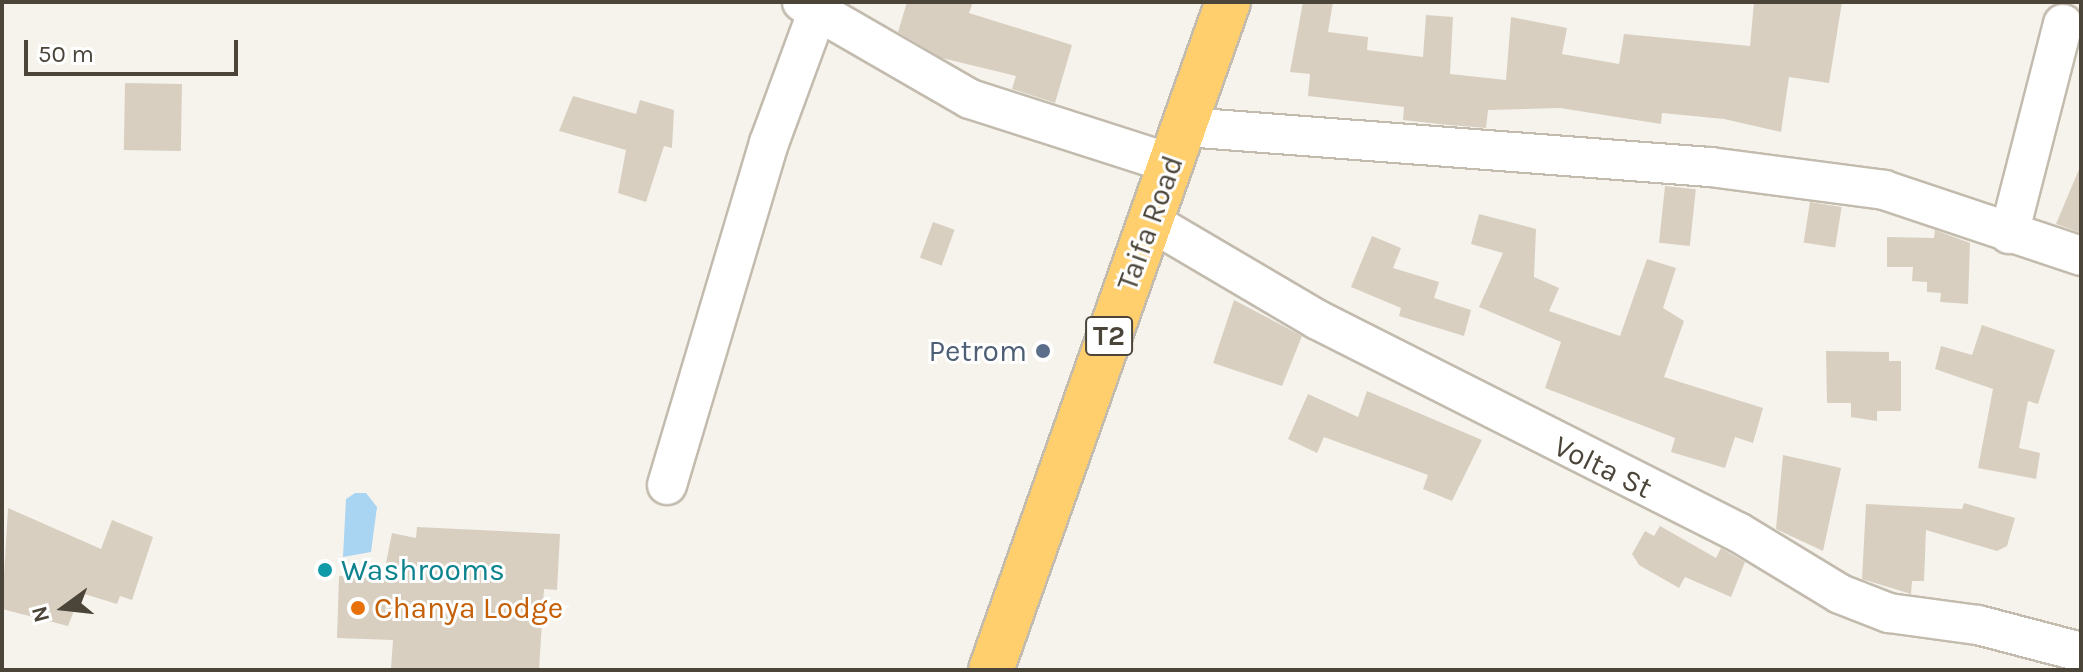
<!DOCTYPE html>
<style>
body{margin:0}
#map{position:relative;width:2083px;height:672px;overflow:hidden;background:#f6f3ec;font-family:Karla,sans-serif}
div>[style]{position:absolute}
.water>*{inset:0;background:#a9d4f2}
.building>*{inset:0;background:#d8cfc1;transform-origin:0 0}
.roads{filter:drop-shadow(2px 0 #c2bbae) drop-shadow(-2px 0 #c2bbae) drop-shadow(0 2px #c2bbae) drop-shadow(0 -2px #c2bbae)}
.minor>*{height:38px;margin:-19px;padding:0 19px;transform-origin:19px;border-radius:19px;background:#fff}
.highway>*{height:44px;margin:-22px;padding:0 22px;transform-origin:22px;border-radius:22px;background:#ffcf6e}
.dots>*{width:22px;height:22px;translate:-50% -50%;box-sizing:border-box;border:4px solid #fff;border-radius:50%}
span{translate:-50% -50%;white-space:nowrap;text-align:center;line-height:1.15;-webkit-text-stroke:6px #fff;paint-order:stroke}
.shield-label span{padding:2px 6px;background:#fff;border:2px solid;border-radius:6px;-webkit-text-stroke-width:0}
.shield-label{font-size:28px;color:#4b4439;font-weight:700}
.street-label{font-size:30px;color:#4b4439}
.service-label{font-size:30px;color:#4e5e75}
.right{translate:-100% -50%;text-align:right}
.culture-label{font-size:30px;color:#0d838f}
.left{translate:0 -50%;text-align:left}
.food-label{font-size:30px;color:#c56008}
.frame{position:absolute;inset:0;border:4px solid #4b4439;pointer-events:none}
.north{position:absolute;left:24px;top:568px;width:80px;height:80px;-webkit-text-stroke:6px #fff;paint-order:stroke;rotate:255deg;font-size:22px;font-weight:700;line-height:32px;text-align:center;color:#4b4439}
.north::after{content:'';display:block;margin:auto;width:28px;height:36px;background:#4b4439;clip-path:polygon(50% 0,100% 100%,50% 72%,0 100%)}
.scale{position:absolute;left:24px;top:40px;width:214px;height:36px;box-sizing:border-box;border:4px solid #4b4439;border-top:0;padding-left:10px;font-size:24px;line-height:28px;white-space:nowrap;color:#4b4439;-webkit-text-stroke:6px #fff;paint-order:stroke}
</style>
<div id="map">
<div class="water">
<div style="clip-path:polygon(355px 493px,366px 493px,377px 507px,371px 552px,343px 557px,346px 499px)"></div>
</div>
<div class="building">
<div style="clip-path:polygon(907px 2px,973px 2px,969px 13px,1072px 45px,1055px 103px,1012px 89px,1016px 76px,942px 58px,898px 32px)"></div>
<div style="clip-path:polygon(1303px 2px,1333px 2px,1328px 32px,1368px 37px,1367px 50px,1423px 57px,1426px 15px,1453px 17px,1450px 74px,1506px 80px,1511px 17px,1567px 28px,1562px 54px,1619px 64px,1624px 34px,1750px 46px,1754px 2px,1842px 2px,1829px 83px,1789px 77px,1781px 132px,1724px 119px,1662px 113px,1661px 124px,1560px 108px,1488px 110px,1486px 128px,1449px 125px,1403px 120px,1404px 107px,1308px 96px,1310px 74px,1290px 72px)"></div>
<div style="left:125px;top:83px;width:57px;height:67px;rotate:1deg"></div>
<div style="clip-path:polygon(573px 96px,636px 114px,640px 100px,674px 110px,672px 148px,664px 146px,646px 202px,618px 193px,626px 150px,559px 131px)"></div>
<div style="clip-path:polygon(2080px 167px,2081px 167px,2081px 233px,2056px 224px)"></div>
<div style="left:1665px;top:186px;width:31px;height:57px;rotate:6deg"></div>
<div style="left:1810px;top:202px;width:32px;height:41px;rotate:9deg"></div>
<div style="clip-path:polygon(1479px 214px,1536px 229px,1534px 277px,1559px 288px,1549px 311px,1620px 336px,1647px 259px,1676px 268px,1663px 308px,1684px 321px,1664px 377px,1763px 408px,1753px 443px,1735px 437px,1725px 468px,1671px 452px,1675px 438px,1545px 388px,1561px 342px,1479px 307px,1503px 253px,1471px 244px)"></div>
<div style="left:933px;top:222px;width:23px;height:38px;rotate:20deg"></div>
<div style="clip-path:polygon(1935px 230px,1970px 243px,1968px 304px,1940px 302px,1941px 293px,1927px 292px,1927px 282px,1912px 281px,1913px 267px,1887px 267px,1887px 237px,1934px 238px)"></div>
<div style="clip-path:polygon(1372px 236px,1401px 248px,1393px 268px,1439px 282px,1434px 298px,1471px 310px,1464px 336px,1399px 316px,1401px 308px,1351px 287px)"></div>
<div style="clip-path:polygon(1234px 300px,1302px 336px,1282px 386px,1213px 363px)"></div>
<div style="clip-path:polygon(1982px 325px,2055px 350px,2038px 404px,2028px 401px,2019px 448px,2040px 453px,2036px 479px,1978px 468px,1993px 389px,1935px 369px,1941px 346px,1972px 355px)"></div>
<div style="clip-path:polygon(1826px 351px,1889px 352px,1889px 361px,1901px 361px,1901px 411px,1877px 411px,1877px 421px,1851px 417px,1851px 403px,1827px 403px)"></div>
<div style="clip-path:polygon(1367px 391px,1482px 440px,1452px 501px,1423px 489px,1428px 475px,1324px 437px,1317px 453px,1288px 439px,1308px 394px,1358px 417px)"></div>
<div style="clip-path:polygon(1783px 455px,1841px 468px,1823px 551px,1776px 529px)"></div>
<div style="clip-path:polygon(1964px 503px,2015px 518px,2007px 546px,1997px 551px,1926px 530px,1924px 581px,1912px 581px,1911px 594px,1862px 579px,1866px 504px,1962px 509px)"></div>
<div style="clip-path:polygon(8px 508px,101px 549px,112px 520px,153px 537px,132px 600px,120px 596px,117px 604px,81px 593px,68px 626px,2px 609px)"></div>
<div style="clip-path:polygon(1660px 526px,1716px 558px,1721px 548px,1745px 562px,1731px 597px,1685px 577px,1679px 588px,1639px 565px,1632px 554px,1645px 531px,1654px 536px)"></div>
<div style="clip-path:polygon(417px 527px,560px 534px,557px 590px,544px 589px,539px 670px,391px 668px,393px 640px,337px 638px,339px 576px,383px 578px,392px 533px,416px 538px)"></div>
</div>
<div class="roads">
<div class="minor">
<div style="left:802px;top:2px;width:194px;rotate:30deg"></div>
<div style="left:970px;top:99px;width:209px;rotate:17.8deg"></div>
<div style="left:1186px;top:127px;width:526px;rotate:4.37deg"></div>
<div style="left:1710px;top:167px;width:176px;rotate:7.5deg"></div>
<div style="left:1884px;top:190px;width:208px;rotate:18.5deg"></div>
<div style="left:1148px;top:220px;width:197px;rotate:30.5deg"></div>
<div style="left:1318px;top:320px;width:470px;rotate:26.8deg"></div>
<div style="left:1738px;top:532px;width:119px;rotate:31.3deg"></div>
<div style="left:1840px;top:594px;width:53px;rotate:21.2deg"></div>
<div style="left:1889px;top:613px;width:90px;rotate:7.7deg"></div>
<div style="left:1978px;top:625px;width:106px;rotate:14.7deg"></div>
<div style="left:2009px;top:234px;width:217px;rotate:-75.6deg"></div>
<div style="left:667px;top:485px;width:357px;rotate:-73.4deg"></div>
<div style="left:769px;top:143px;width:150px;rotate:-69.8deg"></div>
</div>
<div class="highway">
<div style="left:991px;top:670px;width:709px;rotate:-70.47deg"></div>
</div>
</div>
<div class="dots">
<div style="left:1043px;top:351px;background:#5c6f8a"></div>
<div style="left:325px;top:570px;background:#0f9aa8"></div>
<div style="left:358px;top:608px;background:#e8710a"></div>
</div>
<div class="shield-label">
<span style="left:1109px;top:336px">T2</span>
</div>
<div class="street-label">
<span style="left:1150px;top:223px;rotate:-70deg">Taifa Road</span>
<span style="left:1603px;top:467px;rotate:26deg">Volta St</span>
</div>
<div class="service-label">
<span class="right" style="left:1027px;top:351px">Petrom</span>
</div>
<div class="culture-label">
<span class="left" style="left:341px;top:570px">Washrooms</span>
</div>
<div class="food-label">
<span class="left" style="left:374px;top:608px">Chanya Lodge</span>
</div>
<div class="frame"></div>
<div class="north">N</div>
<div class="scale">50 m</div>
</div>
